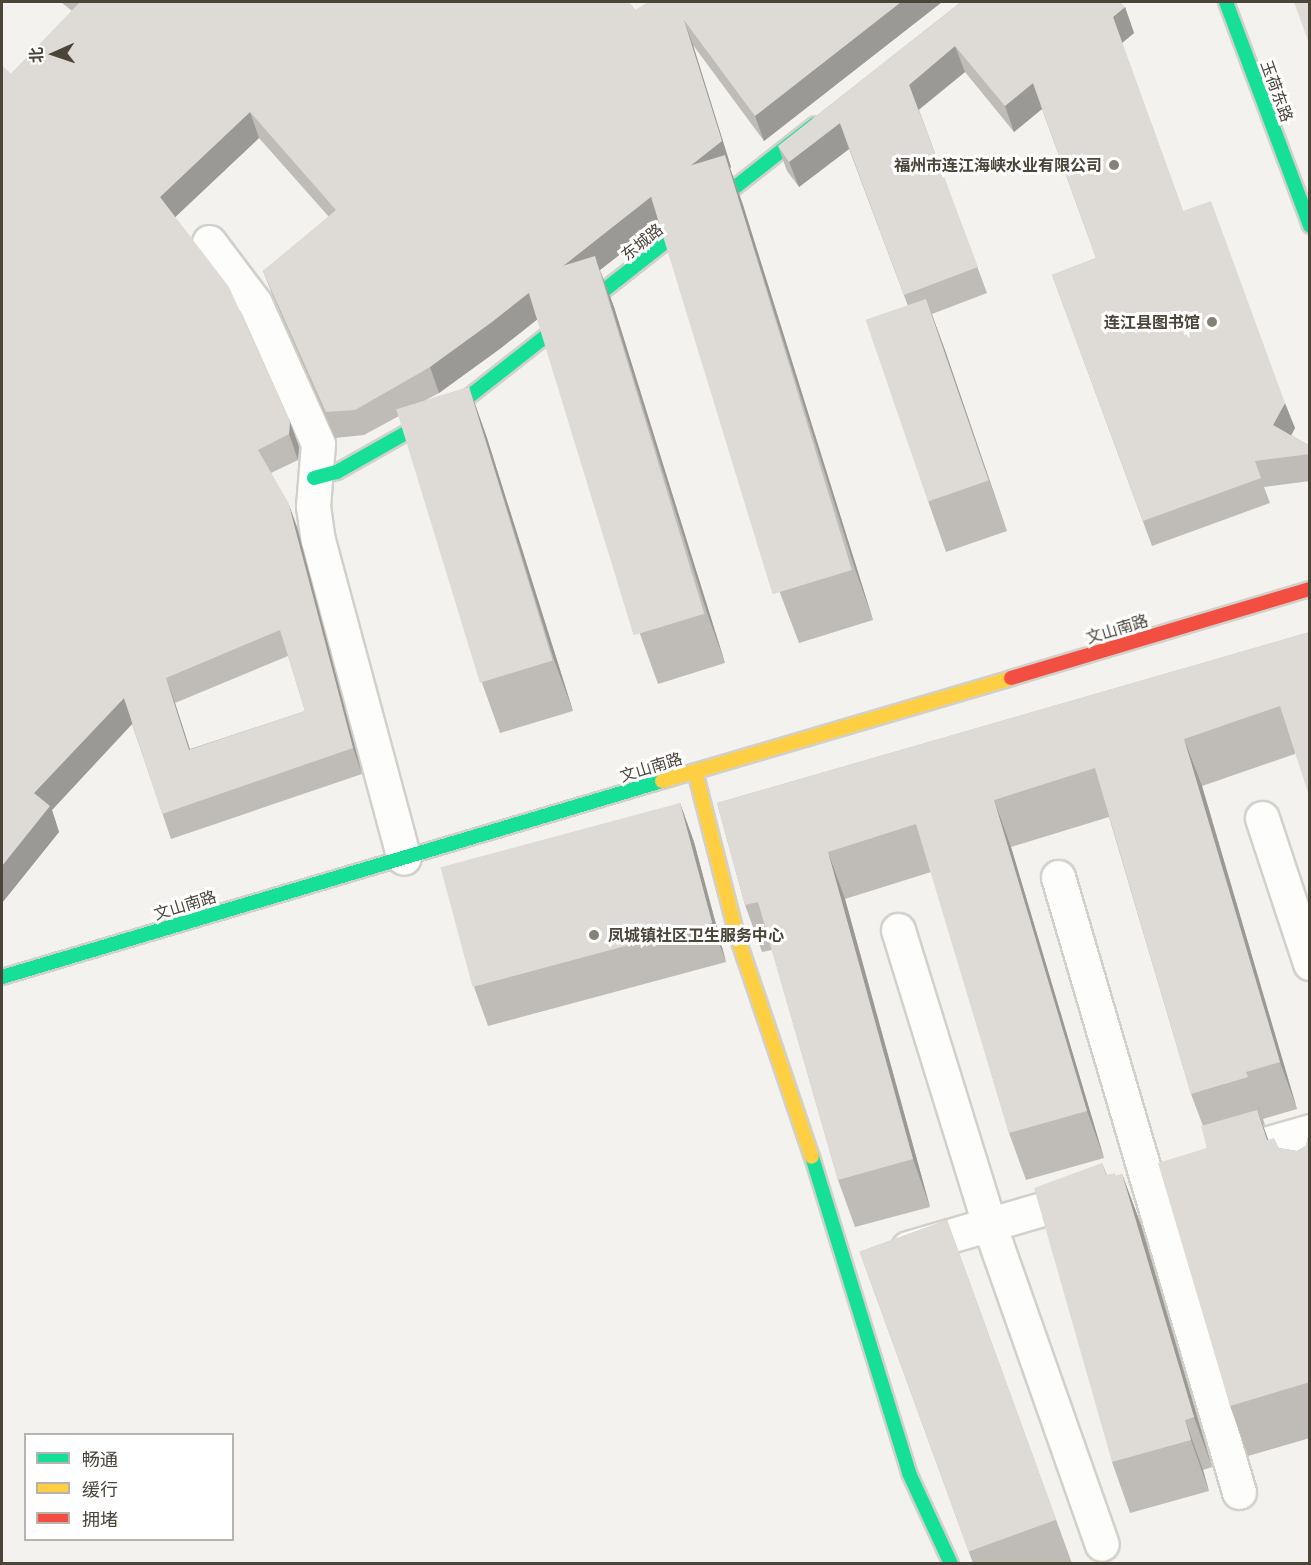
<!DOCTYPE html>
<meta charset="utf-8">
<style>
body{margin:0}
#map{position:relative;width:1311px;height:1565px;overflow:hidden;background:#f4f2ee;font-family:Quicksand,"Noto Sans SC",sans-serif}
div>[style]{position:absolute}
.roads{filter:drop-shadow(2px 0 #d2d0cb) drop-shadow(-2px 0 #d2d0cb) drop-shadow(0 2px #d2d0cb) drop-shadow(0 -2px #d2d0cb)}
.street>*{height:33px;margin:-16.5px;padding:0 16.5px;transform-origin:16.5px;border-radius:16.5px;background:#fdfdfc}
.fast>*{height:14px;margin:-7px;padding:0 7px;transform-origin:7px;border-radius:7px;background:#16e098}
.slow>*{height:14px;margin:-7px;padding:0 7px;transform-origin:7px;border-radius:7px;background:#ffcf43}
.jam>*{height:14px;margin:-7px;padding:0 7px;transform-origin:7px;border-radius:7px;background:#f24e42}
.wall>*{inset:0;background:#bfbcb8;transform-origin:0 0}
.shaded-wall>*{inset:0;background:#9b9996}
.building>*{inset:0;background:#dedbd6;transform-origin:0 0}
.dots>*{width:16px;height:16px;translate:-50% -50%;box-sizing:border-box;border:3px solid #fff;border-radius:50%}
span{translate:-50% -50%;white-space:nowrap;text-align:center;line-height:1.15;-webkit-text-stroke:6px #fff;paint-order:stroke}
.street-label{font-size:16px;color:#4b4439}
.poi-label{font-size:16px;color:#4b4439;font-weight:700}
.right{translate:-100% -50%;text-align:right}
.left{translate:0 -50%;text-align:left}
.frame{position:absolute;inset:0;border:3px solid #4b4439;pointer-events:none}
.legend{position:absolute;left:24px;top:1433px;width:210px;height:108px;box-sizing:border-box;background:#fff;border:2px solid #b7b4b0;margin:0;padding:8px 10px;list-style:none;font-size:18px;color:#4b4439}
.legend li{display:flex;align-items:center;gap:12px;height:30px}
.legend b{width:30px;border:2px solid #b7b4b0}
.north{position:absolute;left:24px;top:24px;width:60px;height:60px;-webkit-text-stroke:4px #fff;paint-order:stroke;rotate:267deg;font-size:16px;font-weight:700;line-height:24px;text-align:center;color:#4b4439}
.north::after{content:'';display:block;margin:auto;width:21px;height:27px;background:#4b4439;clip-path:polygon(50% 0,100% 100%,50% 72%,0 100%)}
</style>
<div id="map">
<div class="roads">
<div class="street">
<div style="left:209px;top:242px;width:76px;rotate:53deg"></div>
<div style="left:255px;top:303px;width:154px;rotate:65.9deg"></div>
<div style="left:318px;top:444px;width:62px;rotate:94.6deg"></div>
<div style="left:313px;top:506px;width:34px;rotate:82deg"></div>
<div style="left:318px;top:540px;width:329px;rotate:74.9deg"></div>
<div style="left:1262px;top:818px;width:153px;rotate:71.7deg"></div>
<div style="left:1058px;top:877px;width:641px;rotate:73.6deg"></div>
<div style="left:898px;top:930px;width:308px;rotate:72.8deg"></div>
<div style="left:989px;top:1224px;width:339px;rotate:70.6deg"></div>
<div style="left:1233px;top:1153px;width:80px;rotate:-15.9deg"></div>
<div style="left:908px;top:1248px;width:182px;rotate:-16.2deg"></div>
</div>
<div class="fast">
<div style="left:1226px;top:2px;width:239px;rotate:69.4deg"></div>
<div style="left:314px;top:478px;width:24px;rotate:-15deg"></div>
<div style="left:337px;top:472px;width:148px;rotate:-29.5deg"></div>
<div style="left:466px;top:399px;width:444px;rotate:-38.2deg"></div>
<div style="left:2px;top:977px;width:688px;rotate:-16.54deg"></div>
<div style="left:812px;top:1157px;width:331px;rotate:72.9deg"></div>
<div style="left:909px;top:1473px;width:100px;rotate:65.2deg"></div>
</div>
<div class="slow">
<div style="left:695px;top:771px;width:170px;rotate:75.7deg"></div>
<div style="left:737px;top:936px;width:233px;rotate:71.3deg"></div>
<div style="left:662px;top:781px;width:364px;rotate:-16.4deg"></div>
</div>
<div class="jam">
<div style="left:1011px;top:678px;width:312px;rotate:-16.6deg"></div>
</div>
</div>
<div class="wall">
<div style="clip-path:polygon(evenodd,61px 2px,629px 2px,635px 10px,942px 2px,764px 141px,693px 45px,731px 167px,730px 168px,743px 205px,873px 620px,799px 643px,780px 593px,664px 220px,600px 270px,614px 307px,725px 663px,658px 684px,640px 634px,541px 316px,501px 348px,439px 393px,424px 401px,469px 387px,487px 438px,573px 711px,500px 733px,482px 683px,399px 416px,364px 435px,335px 438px,273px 296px,263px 271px,329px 217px,259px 138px,175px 217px,290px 422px,299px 447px,298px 460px,271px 473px,297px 527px,362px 774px,171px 839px,132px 724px,52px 810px,59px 832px,2px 903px,11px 74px,72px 11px,61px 2px,288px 656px,305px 711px,190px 749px,175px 703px,288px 656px)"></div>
<div style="clip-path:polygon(961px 2px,1125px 7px,1134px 33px,1122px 43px,1183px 211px,1295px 428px,1291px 435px,1310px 446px,1310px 481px,1264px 487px,1270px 503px,1152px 546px,1052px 275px,1096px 258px,1042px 109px,1014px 132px,965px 72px,919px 110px,987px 293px,932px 314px,1007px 531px,946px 552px,928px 501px,908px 306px,849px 149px,799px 187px,787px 171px,778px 146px)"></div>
<div style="clip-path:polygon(1310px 632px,1295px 754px,1202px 786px,1297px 1109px,1263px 1119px,1265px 1125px,1263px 1125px,1268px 1140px,1279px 1148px,1297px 1151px,1306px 1146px,1310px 1127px,1310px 1438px,1248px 1456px,1230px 1406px,1207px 1148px,1203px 1126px,1191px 1094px,1109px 817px,1011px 847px,1104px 1158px,1026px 1180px,1009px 1133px,931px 872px,845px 899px,930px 1207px,855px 1227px,838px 1180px,772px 950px,762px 952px,745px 905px,717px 803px)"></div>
<div style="clip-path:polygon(680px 803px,694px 842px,726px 962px,488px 1026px,474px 987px)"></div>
<div style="clip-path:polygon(1102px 1163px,1107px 1175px,1116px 1176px,1122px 1174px,1141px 1225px,1212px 1467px,1203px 1470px,1209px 1491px,1130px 1513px,1112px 1462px)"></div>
<div style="left:947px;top:1220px;width:364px;height:93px;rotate:70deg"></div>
</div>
<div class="shaded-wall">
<div style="clip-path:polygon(901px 2px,942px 2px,764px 141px,755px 116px)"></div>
<div style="clip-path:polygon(1125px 7px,1134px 33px,1122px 43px,1113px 17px)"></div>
<div style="clip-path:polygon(684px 20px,693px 45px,731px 167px,730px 168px,743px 205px,873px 620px,855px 569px,729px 169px,600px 270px,614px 307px,725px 663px,707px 613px,600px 270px,501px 348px,439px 393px,430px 367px)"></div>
<div style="clip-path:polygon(955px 46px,965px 72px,918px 110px,909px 85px)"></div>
<div style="clip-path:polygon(1033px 83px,1042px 109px,1014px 132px,1005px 106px)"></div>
<div style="clip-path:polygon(250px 112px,259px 138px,169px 223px,160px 197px)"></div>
<div style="clip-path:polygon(840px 123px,849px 149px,799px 187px,789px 162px)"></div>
<div style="clip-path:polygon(926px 299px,945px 350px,1007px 531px,989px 480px)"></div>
<div style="clip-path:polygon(469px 387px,487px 438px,573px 711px,554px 660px)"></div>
<div style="clip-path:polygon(1285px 403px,1295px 428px,1283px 451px,1273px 425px)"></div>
<div style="clip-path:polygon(290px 422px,299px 447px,298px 460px,289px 434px)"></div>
<div style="clip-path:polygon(288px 502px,297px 527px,362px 774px,353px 748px)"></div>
<div style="clip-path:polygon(166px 678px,175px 703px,198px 775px,189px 750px)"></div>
<div style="clip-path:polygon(124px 698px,133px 723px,52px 810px,59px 832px,2px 903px,2px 866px,34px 793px)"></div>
<div style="clip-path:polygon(1184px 739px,1202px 786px,1297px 1109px,1280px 1062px)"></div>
<div style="clip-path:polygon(994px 800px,1011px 847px,1104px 1158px,1087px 1111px)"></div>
<div style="clip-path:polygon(680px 803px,694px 842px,726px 962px,712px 923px)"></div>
<div style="clip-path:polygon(828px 852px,845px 899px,930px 1207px,913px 1159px)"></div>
<div style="clip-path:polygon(1246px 1072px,1263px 1119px,1265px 1125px)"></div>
<div style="clip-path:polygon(1257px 1110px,1276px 1160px,1267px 1140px)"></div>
<div style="clip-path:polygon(1122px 1174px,1141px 1225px,1212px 1467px,1194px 1417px)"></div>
<div style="clip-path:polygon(1185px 1420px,1203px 1470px,1209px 1491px,1191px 1440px)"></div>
</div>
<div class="building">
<div style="clip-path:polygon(evenodd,79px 2px,629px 2px,635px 10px,648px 2px,901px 2px,755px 116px,684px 20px,722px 141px,492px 322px,430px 367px,355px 410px,326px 412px,263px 271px,336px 210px,250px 112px,160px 197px,229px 287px,290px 422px,289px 434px,258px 450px,288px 502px,353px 748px,162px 814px,124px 698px,34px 793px,50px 806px,2px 866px,2px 65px,11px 74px,80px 2px,79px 2px,280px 630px,305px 711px,189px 750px,166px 678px,280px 630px)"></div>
<div style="clip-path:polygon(961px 2px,1120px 2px,1125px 7px,1113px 17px,1183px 211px,1211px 201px,1285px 403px,1273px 425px,1310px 446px,1310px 454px,1255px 461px,1261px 478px,1143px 521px,1052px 275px,1096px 258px,1033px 83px,1005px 106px,955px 46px,909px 85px,978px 267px,904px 295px,840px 123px,789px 162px,778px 146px)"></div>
<div style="clip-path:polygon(1294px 2px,1310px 2px,1310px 46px)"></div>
<div style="left:725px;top:155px;width:434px;height:83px;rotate:73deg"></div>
<div style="left:595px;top:256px;width:374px;height:74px;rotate:73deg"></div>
<div style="left:926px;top:299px;width:192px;height:64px;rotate:71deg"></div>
<div style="left:469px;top:387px;width:286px;height:76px;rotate:73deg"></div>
<div style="clip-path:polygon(1310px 632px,1310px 799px,1280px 706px,1184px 739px,1280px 1062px,1246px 1072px,1248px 1077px,1191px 1094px,1095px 768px,994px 800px,1087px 1111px,1009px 1133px,916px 824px,828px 852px,913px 1159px,838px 1180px,758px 902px,745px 905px,717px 803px)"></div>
<div style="left:680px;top:803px;width:124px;height:248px;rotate:75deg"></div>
<div style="clip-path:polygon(1257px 1110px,1267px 1140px,1274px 1138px,1279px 1148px,1297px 1151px,1306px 1146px,1310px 1127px,1310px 1382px,1230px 1406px,1158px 1163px,1207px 1148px,1201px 1126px)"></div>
<div style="clip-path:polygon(1102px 1163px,1106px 1175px,1115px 1173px,1116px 1176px,1122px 1174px,1194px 1417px,1185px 1420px,1191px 1440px,1112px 1462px,1034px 1188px)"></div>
<div style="left:947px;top:1220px;width:319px;height:93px;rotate:70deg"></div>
</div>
<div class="dots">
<div style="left:1114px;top:165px;background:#868178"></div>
<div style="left:1212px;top:322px;background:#868178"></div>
<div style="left:594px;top:935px;background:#868178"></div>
</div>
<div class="street-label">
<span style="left:1277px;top:91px;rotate:70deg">玉荷东路</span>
<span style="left:642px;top:242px;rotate:-39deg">东城路</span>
<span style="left:1117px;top:629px;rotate:-17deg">文山南路</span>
<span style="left:651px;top:767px;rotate:-17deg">文山南路</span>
<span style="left:185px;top:905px;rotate:-17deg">文山南路</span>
</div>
<div class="poi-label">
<span class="right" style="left:1102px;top:165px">福州市连江海峡水业有限公司</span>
<span class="right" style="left:1200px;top:322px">连江县图书馆</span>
<span class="left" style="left:608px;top:935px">凤城镇社区卫生服务中心</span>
</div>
<div class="frame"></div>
<ul class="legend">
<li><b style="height:8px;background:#16e098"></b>畅通</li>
<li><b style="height:8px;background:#ffcf43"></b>缓行</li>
<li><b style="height:8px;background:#f24e42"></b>拥堵</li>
</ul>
<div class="north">北</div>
</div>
